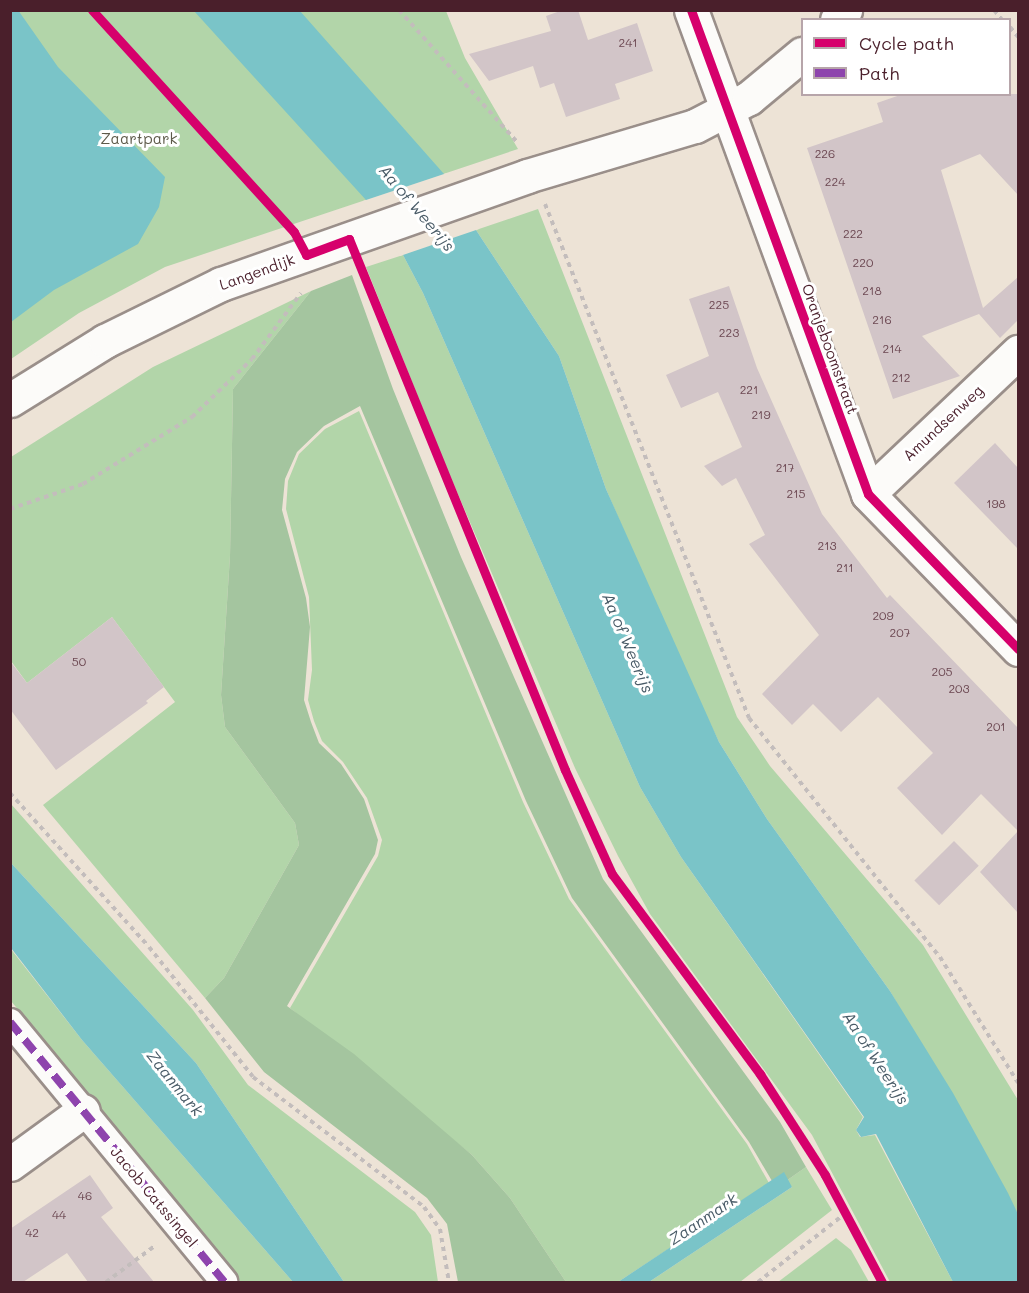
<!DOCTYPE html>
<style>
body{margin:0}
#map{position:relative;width:1029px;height:1293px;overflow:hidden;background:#ede3d6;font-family:Mali,sans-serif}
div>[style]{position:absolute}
.green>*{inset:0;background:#b2d5a9}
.forest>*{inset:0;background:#a4c59f}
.water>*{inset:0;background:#7ac4c8}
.pier>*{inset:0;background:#ede3d6}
.building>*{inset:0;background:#d2c5c8;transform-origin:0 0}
.path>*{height:4px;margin-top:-2px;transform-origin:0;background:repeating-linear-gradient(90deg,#c3bdbc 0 4.5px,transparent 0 9px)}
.roads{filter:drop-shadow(2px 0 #9a8f8a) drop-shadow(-2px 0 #9a8f8a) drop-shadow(0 2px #9a8f8a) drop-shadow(0 -2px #9a8f8a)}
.pedestrian>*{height:26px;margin:-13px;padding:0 13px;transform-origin:13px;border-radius:13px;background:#fcfbf9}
.minor>*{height:33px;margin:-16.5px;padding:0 16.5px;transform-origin:16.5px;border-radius:16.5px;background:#fcfbf9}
.quiet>*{height:8px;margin-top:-4px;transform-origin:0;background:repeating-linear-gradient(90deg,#8e44ad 0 15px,transparent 0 23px)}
.cycleway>*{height:9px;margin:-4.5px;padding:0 4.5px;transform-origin:4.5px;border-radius:4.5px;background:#d6006c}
span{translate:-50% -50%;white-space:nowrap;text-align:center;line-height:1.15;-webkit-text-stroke:6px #fff;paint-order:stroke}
.number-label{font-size:12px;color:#6c4852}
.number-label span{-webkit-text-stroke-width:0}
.park-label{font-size:15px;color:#5e5a4a}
.street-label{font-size:15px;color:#4a1f2b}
.water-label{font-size:16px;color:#495b67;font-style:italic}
.frame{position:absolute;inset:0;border:12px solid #4a1f2b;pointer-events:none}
.legend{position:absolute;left:801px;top:18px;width:210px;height:78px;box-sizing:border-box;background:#fff;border:2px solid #b7a5aa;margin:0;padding:8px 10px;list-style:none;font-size:18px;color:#4a1f2b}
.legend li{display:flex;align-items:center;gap:12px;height:30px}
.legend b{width:30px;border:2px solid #b7a5aa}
</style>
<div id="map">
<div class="green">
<div style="clip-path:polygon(11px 11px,446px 11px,465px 58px,518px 149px,165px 267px,79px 313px,11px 359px)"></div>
<div style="clip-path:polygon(538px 209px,737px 717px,770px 766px,923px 945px,1018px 1100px,1018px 1214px,890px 991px,767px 819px,719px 742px,679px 659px,606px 489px,559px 356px,476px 230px)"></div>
<div style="clip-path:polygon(403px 255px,423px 293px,640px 787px,681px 857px,863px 1117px,856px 1130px,860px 1137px,875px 1135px,953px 1282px,890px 1282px,812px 1135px,650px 914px,618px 856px,575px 768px,443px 459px,366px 267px)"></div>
<div style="clip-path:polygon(311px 291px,233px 389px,230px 556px,221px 695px,225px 727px,295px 823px,299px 845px,224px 978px,205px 998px,43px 805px,175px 702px,112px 617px,27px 683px,11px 661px,11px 457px,153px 367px)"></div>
<div style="clip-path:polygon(359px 411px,523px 802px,569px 899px,747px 1144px,769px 1183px,618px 1282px,566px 1282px,510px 1198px,472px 1155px,290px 1008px,378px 856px,382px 840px,367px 798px,343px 762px,322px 741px,314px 721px,308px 700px,312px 670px,309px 597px,286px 509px,288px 481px,299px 454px,325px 429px)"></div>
<div style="clip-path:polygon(11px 804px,193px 1010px,248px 1085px,415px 1212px,431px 1235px,438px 1282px,344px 1282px,196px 1063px,11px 863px)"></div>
<div style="clip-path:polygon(10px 948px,82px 1040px,293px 1282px,241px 1282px,11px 1001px)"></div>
<div style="clip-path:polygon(806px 1167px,832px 1210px,740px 1282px,649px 1282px,792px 1187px,786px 1181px)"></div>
<div style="clip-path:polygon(836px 1238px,851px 1250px,869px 1282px,778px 1282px)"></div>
</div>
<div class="forest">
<div style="clip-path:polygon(352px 275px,393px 389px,461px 557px,603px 879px,780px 1122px,806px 1167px,786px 1181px,784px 1173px,772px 1181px,749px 1142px,572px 898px,526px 801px,360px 406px,324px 426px,297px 452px,285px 479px,282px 510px,306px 598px,310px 627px,304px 700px,311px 722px,319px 743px,341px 764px,364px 799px,378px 840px,375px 854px,287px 1006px,354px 1054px,472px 1155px,510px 1198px,566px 1282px,458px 1282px,447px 1224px,427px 1198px,264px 1072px,205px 998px,224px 978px,299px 845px,295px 823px,225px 727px,221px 695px,230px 556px,233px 389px,311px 291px)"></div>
</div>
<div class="water">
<div style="clip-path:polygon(18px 10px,58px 67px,165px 177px,159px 207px,138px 244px,54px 290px,11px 322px,10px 11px)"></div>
<div style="clip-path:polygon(194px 11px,300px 11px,444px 174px,476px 230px,559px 356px,606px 489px,719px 742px,767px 819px,890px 991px,953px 1093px,1008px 1193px,1018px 1214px,1018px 1282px,953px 1282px,876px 1134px,861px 1137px,856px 1130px,864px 1117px,681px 857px,640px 787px,423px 293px,403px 255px,366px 200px)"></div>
<div style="clip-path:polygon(11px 863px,196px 1063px,344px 1282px,293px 1282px,82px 1040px,11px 948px)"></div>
<div style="clip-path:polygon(784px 1172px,792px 1187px,649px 1282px,618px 1282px)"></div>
</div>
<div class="pier">
<div style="clip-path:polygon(447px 173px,479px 229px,400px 256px,363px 201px)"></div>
</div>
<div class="building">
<div style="clip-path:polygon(563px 10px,578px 10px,588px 40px,637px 23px,653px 71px,615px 84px,620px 99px,566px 117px,554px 83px,540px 88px,533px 66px,489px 81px,469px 54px,551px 31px,546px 16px)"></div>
<div style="clip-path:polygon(903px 94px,1018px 94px,1018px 195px,980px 154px,941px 170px,983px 308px,1018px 277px,1018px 320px,1000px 338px,979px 314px,922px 336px,960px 376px,893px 399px,807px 148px,883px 122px,877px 103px)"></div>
<div style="clip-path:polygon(729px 286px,757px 368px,822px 514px,887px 598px,890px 595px,1018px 728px,1018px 913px,980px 872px,1018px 831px,981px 794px,942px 835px,897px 788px,933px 753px,878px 697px,841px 732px,813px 704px,792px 725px,762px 694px,819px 635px,749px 544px,765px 535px,736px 478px,722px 486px,704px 466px,742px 447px,718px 392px,681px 408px,666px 375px,709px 356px,689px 299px)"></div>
<div style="clip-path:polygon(995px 443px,1018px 468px,1018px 549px,954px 483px)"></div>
<div style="clip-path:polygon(112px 617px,164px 687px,146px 701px,148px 703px,56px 770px,10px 709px,10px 661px,27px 683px)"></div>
<div style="left:954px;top:841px;width:35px;height:56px;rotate:45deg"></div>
<div style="clip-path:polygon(90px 1175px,113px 1208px,101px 1217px,154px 1282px,88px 1282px,67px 1253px,23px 1282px,10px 1282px,10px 1229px)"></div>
</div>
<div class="path">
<div style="left:399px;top:10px;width:178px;rotate:48.2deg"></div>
<div style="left:994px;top:10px;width:13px;rotate:51deg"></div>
<div style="left:1010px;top:27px;width:13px;rotate:51deg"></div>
<div style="left:545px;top:204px;width:553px;rotate:68.35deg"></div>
<div style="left:749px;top:718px;width:306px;rotate:51.4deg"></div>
<div style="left:940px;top:957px;width:148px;rotate:58.2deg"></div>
<div style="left:10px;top:509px;width:77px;rotate:-18.9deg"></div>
<div style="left:83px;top:484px;width:128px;rotate:-31.6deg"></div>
<div style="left:192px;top:417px;width:83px;rotate:-44deg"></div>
<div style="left:252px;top:359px;width:82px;rotate:-53.4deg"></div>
<div style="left:10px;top:793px;width:207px;rotate:47.9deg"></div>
<div style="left:149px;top:947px;width:166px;rotate:51.3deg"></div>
<div style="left:253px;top:1077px;width:215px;rotate:37.2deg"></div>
<div style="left:424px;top:1207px;width:27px;rotate:54deg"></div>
<div style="left:440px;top:1229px;width:54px;rotate:80.4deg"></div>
<div style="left:106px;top:1282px;width:62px;rotate:-36.5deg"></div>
<div style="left:758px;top:1282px;width:113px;rotate:-38.2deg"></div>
</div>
<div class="roads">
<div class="pedestrian">
<div style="left:10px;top:1022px;width:337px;rotate:50.5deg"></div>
</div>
<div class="minor">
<div style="left:691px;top:10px;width:515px;rotate:69.91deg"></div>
<div style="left:868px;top:494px;width:216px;rotate:45.9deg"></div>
<div style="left:837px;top:20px;width:13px;rotate:-51deg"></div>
<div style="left:10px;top:400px;width:112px;rotate:-31.8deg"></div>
<div style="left:105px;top:341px;width:129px;rotate:-26.2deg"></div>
<div style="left:221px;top:284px;width:324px;rotate:-19.4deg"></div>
<div style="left:527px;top:176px;width:175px;rotate:-16.6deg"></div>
<div style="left:695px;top:126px;width:61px;rotate:-27.4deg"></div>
<div style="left:749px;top:98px;width:69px;rotate:-39.7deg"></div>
<div style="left:868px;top:494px;width:207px;rotate:-43.4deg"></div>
<div style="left:10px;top:1164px;width:90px;rotate:-36deg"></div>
</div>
</div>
<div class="quiet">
<div style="left:10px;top:1022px;width:337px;rotate:50.5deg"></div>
</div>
<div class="cycleway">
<div style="left:92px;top:10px;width:300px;rotate:47.7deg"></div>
<div style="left:294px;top:232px;width:26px;rotate:62deg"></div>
<div style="left:306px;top:255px;width:46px;rotate:-20.4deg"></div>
<div style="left:349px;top:239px;width:573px;rotate:67.86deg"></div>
<div style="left:565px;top:770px;width:114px;rotate:65.7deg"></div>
<div style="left:612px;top:874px;width:249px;rotate:53.5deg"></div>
<div style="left:760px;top:1074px;width:120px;rotate:57.2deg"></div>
<div style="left:825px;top:1175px;width:121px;rotate:62deg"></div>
<div style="left:691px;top:10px;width:515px;rotate:69.91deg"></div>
<div style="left:868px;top:494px;width:216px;rotate:45.9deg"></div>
</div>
<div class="number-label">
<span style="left:628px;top:43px">241</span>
<span style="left:825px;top:154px">226</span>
<span style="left:835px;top:182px">224</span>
<span style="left:853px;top:234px">222</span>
<span style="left:863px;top:263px">220</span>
<span style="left:872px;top:291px">218</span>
<span style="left:719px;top:305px">225</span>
<span style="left:882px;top:320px">216</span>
<span style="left:729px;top:333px">223</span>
<span style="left:892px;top:349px">214</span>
<span style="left:901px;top:378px">212</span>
<span style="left:749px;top:390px">221</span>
<span style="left:761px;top:415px">219</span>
<span style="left:785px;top:468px">217</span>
<span style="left:796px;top:494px">215</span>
<span style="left:996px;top:504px">198</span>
<span style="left:827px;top:546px">213</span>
<span style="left:845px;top:568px">211</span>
<span style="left:883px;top:616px">209</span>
<span style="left:900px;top:633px">207</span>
<span style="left:79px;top:662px">50</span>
<span style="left:942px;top:672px">205</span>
<span style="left:959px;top:689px">203</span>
<span style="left:996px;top:727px">201</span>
<span style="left:85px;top:1196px">46</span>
<span style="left:59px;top:1215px">44</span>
<span style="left:32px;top:1233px">42</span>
</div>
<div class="park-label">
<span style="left:139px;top:139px">Zaartpark</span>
</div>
<div class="street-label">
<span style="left:257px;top:272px;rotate:-20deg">Langendijk</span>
<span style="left:830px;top:349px;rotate:70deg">Oranjeboomstraat</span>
<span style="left:943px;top:423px;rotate:-43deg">Amundsenweg</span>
<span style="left:154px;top:1197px;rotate:50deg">Jacob Catssingel</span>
</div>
<div class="water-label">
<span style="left:417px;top:208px;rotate:50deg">Aa of Weerijs</span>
<span style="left:628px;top:643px;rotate:67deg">Aa of Weerijs</span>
<span style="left:876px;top:1058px;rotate:57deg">Aa of Weerijs</span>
<span style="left:175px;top:1083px;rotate:51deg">Zaanmark</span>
<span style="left:703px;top:1219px;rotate:-34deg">Zaanmark</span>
</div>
<div class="frame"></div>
<ul class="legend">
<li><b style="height:8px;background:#d6006c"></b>Cycle path</li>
<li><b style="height:8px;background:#8e44ad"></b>Path</li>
</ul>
</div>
